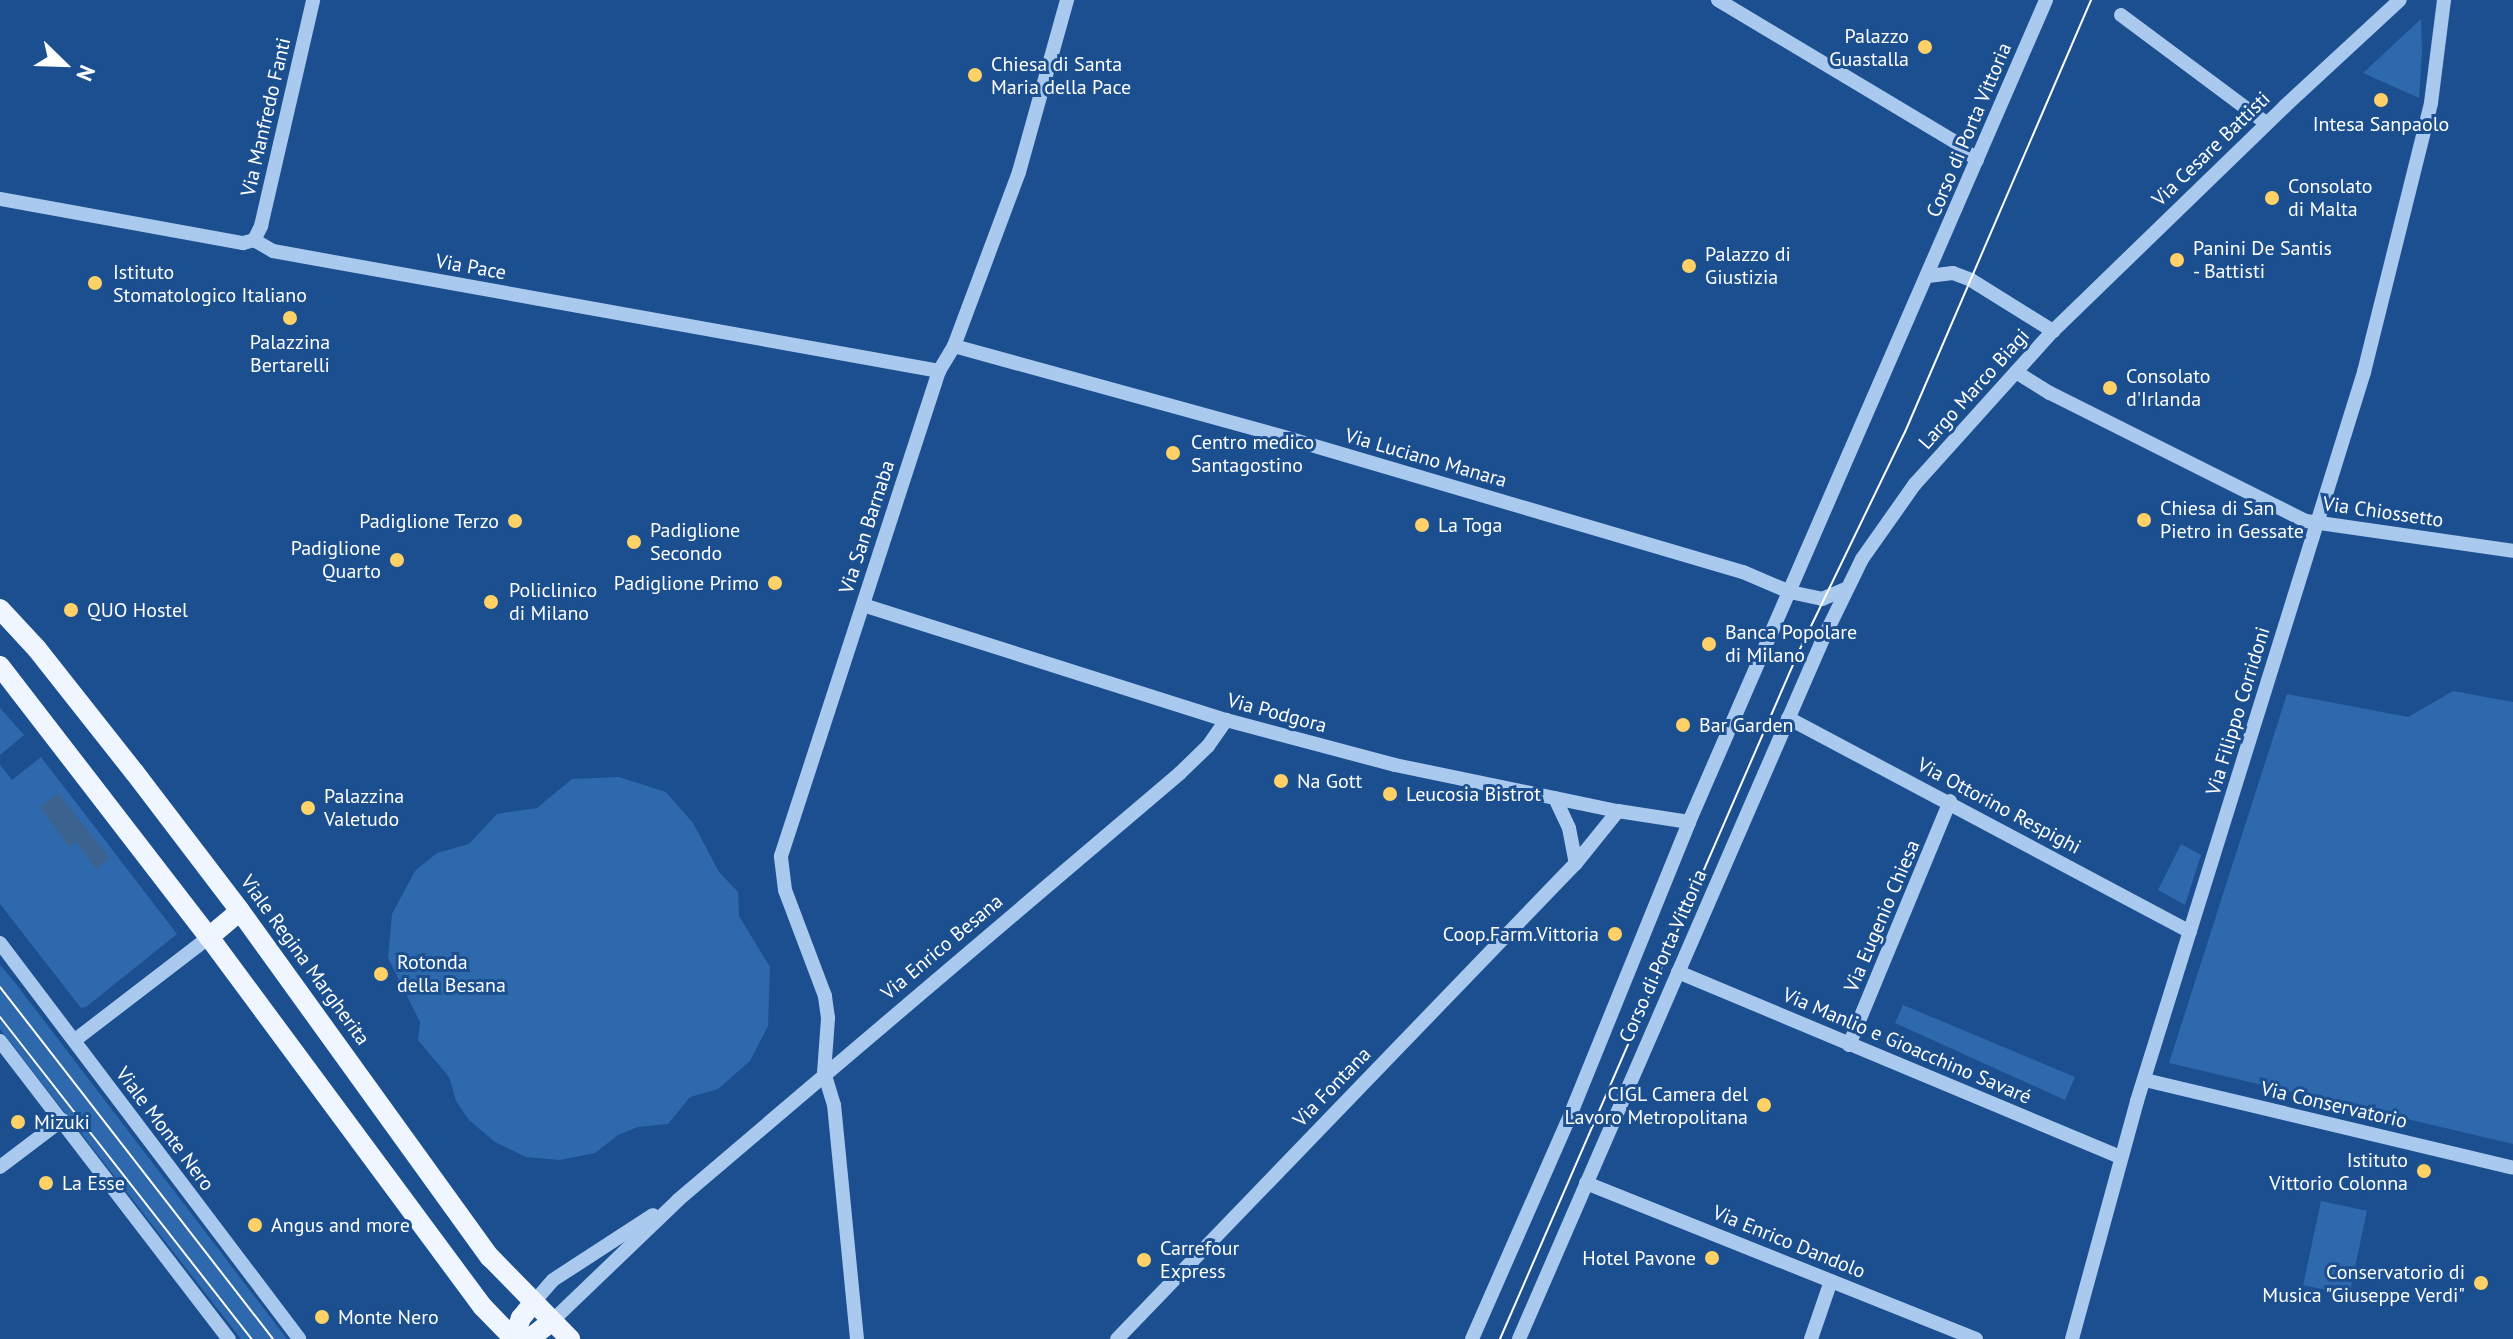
<!DOCTYPE html>
<meta charset="utf-8">
<style>
body{margin:0}
#map{position:relative;width:2513px;height:1339px;overflow:hidden;background:#1b4f8f;font-family:"PT Sans",sans-serif}
div>[style]{position:absolute}
.green>*{inset:0;background:#2e69ad;transform-origin:0 0}
.water>*{inset:0;background:#3c6290}
.minor>*{height:14px;margin:-7px;padding:0 7px;transform-origin:7px;border-radius:7px;background:#a9c9ee}
.major>*{height:20px;margin:-10px;padding:0 10px;transform-origin:10px;border-radius:10px;background:#f0f6ff}
.tram>*{height:2px;margin:-1px;padding:0 1px;transform-origin:1px;border-radius:1px;background:#fff}
.dots>*{width:22px;height:22px;translate:-50% -50%;box-sizing:border-box;border:4px solid #1b4f8f;border-radius:50%}
span{translate:-50% -50%;white-space:nowrap;text-align:center;line-height:1.15;-webkit-text-stroke:6px #1b4f8f;paint-order:stroke}
.poi-label{font-size:20px;color:#fff}
.right{translate:-100% -50%;text-align:right}
.left{translate:0 -50%;text-align:left}
.street-label{font-size:20px;color:#fff}
.north{position:absolute;left:24px;top:24px;width:80px;height:80px;-webkit-text-stroke:6px #1b4f8f;paint-order:stroke;rotate:113deg;font-size:22px;font-weight:700;line-height:32px;text-align:center;color:#fff}
.north::after{content:'';display:block;margin:auto;width:28px;height:36px;background:#fff;clip-path:polygon(50% 0,100% 100%,50% 72%,0 100%)}
</style>
<div id="map">
<div class="green">
<div style="clip-path:polygon(2421px 19px,2422px 52px,2419px 98px,2363px 73px)"></div>
<div style="clip-path:polygon(2453px 691px,2513px 702px,2513px 1144px,2169px 1063px,2287px 694px,2408px 717px)"></div>
<div style="clip-path:polygon(0 708px,24px 735px,0 755px)"></div>
<div style="clip-path:polygon(41px 757px,177px 934px,86px 1007px,81px 1008px,0 904px,0 765px,12px 780px)"></div>
<div style="clip-path:polygon(619px 777px,666px 792px,693px 823px,719px 872px,738px 892px,739px 916px,770px 967px,768px 1026px,750px 1061px,718px 1089px,690px 1097px,668px 1124px,638px 1127px,618px 1135px,595px 1153px,560px 1160px,526px 1157px,495px 1142px,469px 1120px,456px 1101px,449px 1077px,418px 1040px,420px 1022px,388px 958px,392px 914px,415px 871px,437px 853px,469px 844px,497px 814px,537px 808px,572px 779px)"></div>
<div style="clip-path:polygon(2181px 844px,2201px 855px,2185px 905px,2158px 890px)"></div>
<div style="clip-path:polygon(0 965px,13px 980px,287px 1339px,241px 1339px,0 1029px)"></div>
<div style="clip-path:polygon(1903px 1005px,2075px 1077px,2065px 1100px,1895px 1023px)"></div>
<div style="left:2321px;top:1201px;width:47px;height:86px;rotate:12deg"></div>
</div>
<div class="water">
<div style="clip-path:polygon(58px 793px,110px 858px,96px 869px,76px 842px,69px 847px,40px 807px)"></div>
</div>
<div class="minor">
<div style="left:1718px;top:0;width:275px;rotate:30.9deg"></div>
<div style="left:1954px;top:141px;width:30px;rotate:40deg"></div>
<div style="left:2121px;top:15px;width:181px;rotate:36.7deg"></div>
<div style="left:0;top:199px;width:247px;rotate:10.3deg"></div>
<div style="left:243px;top:243px;width:11px;rotate:-15deg"></div>
<div style="left:254px;top:240px;width:22px;rotate:30deg"></div>
<div style="left:273px;top:251px;width:677px;rotate:10.21deg"></div>
<div style="left:254px;top:240px;width:16px;rotate:-63deg"></div>
<div style="left:261px;top:226px;width:232px;rotate:-77deg"></div>
<div style="left:1928px;top:276px;width:25px;rotate:-7deg"></div>
<div style="left:1953px;top:273px;width:19px;rotate:21deg"></div>
<div style="left:1971px;top:280px;width:97px;rotate:31.9deg"></div>
<div style="left:954px;top:346px;width:342px;rotate:15.4deg"></div>
<div style="left:1284px;top:437px;width:478px;rotate:16.4deg"></div>
<div style="left:1743px;top:572px;width:51px;rotate:23.1deg"></div>
<div style="left:1790px;top:592px;width:33px;rotate:12deg"></div>
<div style="left:1822px;top:599px;width:25px;rotate:-23deg"></div>
<div style="left:2016px;top:372px;width:40px;rotate:32deg"></div>
<div style="left:2050px;top:393px;width:286px;rotate:26.6deg"></div>
<div style="left:2306px;top:521px;width:209px;rotate:8.2deg"></div>
<div style="left:863px;top:605px;width:381px;rotate:17.6deg"></div>
<div style="left:1226px;top:720px;width:175px;rotate:14.9deg"></div>
<div style="left:1395px;top:765px;width:228px;rotate:11.7deg"></div>
<div style="left:1618px;top:811px;width:72px;rotate:8.8deg"></div>
<div style="left:1788px;top:718px;width:455px;rotate:28deg"></div>
<div style="left:1555px;top:798px;width:33px;rotate:65deg"></div>
<div style="left:1569px;top:828px;width:36px;rotate:79deg"></div>
<div style="left:0;top:943px;width:496px;rotate:52.9deg"></div>
<div style="left:1678px;top:972px;width:480px;rotate:22.7deg"></div>
<div style="left:75px;top:1040px;width:169px;rotate:-37.5deg"></div>
<div style="left:0;top:1041px;width:376px;rotate:52.5deg"></div>
<div style="left:1849px;top:1045px;width:264px;rotate:-67.5deg"></div>
<div style="left:2145px;top:1080px;width:378px;rotate:13.4deg"></div>
<div style="left:0;top:1167px;width:78px;rotate:-37.2deg"></div>
<div style="left:1586px;top:1183px;width:420px;rotate:21.8deg"></div>
<div style="left:533px;top:1303px;width:30px;rotate:-49deg"></div>
<div style="left:553px;top:1280px;width:119px;rotate:-33deg"></div>
<div style="left:551px;top:1322px;width:176px;rotate:-43.8deg"></div>
<div style="left:678px;top:1200px;width:659px;rotate:-40.38deg"></div>
<div style="left:1180px;top:773px;width:39px;rotate:-44deg"></div>
<div style="left:1208px;top:746px;width:32px;rotate:-55deg"></div>
<div style="left:857px;top:1339px;width:235px;rotate:-95.6deg"></div>
<div style="left:834px;top:1105px;width:34px;rotate:-107deg"></div>
<div style="left:824px;top:1073px;width:55px;rotate:-85.8deg"></div>
<div style="left:828px;top:1018px;width:22px;rotate:-98deg"></div>
<div style="left:825px;top:996px;width:113px;rotate:-110.7deg"></div>
<div style="left:785px;top:890px;width:34px;rotate:-97deg"></div>
<div style="left:781px;top:856px;width:510px;rotate:-71.96deg"></div>
<div style="left:939px;top:371px;width:29px;rotate:-59deg"></div>
<div style="left:954px;top:346px;width:186px;rotate:-69.5deg"></div>
<div style="left:1019px;top:172px;width:179px;rotate:-74.4deg"></div>
<div style="left:1117px;top:1339px;width:661px;rotate:-46.04deg"></div>
<div style="left:1576px;top:863px;width:67px;rotate:-51.1deg"></div>
<div style="left:1472px;top:1339px;width:236px;rotate:-66.3deg"></div>
<div style="left:1567px;top:1123px;width:325px;rotate:-67.9deg"></div>
<div style="left:1689px;top:822px;width:896px;rotate:-66.52deg"></div>
<div style="left:1519px;top:1339px;width:763px;rotate:-66.53deg"></div>
<div style="left:1823px;top:639px;width:89px;rotate:-64deg"></div>
<div style="left:1862px;top:559px;width:92px;rotate:-54.8deg"></div>
<div style="left:1915px;top:484px;width:206px;rotate:-48deg"></div>
<div style="left:2053px;top:331px;width:323px;rotate:-44.1deg"></div>
<div style="left:2285px;top:106px;width:156px;rotate:-42.7deg"></div>
<div style="left:1811px;top:1339px;width:61px;rotate:-71deg"></div>
<div style="left:2072px;top:1339px;width:247px;rotate:-74.7deg"></div>
<div style="left:2137px;top:1101px;width:764px;rotate:-72.7deg"></div>
<div style="left:2364px;top:372px;width:277px;rotate:-76deg"></div>
<div style="left:2431px;top:103px;width:104px;rotate:-82.8deg"></div>
</div>
<div class="major">
<div style="left:0;top:609px;width:54px;rotate:47.2deg"></div>
<div style="left:37px;top:649px;width:158px;rotate:51.7deg"></div>
<div style="left:135px;top:773px;width:173px;rotate:52.7deg"></div>
<div style="left:240px;top:911px;width:427px;rotate:54.2deg"></div>
<div style="left:490px;top:1257px;width:115px;rotate:45.7deg"></div>
<div style="left:0;top:666px;width:342px;rotate:52.4deg"></div>
<div style="left:209px;top:937px;width:460px;rotate:53.5deg"></div>
<div style="left:483px;top:1307px;width:45px;rotate:45.9deg"></div>
<div style="left:209px;top:937px;width:40px;rotate:-40deg"></div>
<div style="left:514px;top:1339px;width:19px;rotate:-9deg"></div>
<div style="left:533px;top:1336px;width:23px;rotate:-38deg"></div>
<div style="left:514px;top:1339px;width:22px;rotate:-72deg"></div>
<div style="left:521px;top:1318px;width:19px;rotate:-51deg"></div>
</div>
<div class="tram">
<div style="left:0;top:987px;width:445px;rotate:52.2deg"></div>
<div style="left:0;top:1017px;width:409px;rotate:52deg"></div>
<div style="left:1500px;top:1339px;width:750px;rotate:-66.51deg"></div>
<div style="left:1799px;top:651px;width:243px;rotate:-64.2deg"></div>
<div style="left:1905px;top:432px;width:470px;rotate:-66.7deg"></div>
</div>
<div class="dots">
<div style="left:1925px;top:47px;background:#ffd166"></div>
<div style="left:975px;top:75px;background:#ffd166"></div>
<div style="left:2381px;top:100px;background:#ffd166"></div>
<div style="left:2272px;top:198px;background:#ffd166"></div>
<div style="left:2177px;top:260px;background:#ffd166"></div>
<div style="left:1689px;top:266px;background:#ffd166"></div>
<div style="left:95px;top:283px;background:#ffd166"></div>
<div style="left:290px;top:318px;background:#ffd166"></div>
<div style="left:2110px;top:388px;background:#ffd166"></div>
<div style="left:1173px;top:453px;background:#ffd166"></div>
<div style="left:2144px;top:520px;background:#ffd166"></div>
<div style="left:515px;top:521px;background:#ffd166"></div>
<div style="left:1422px;top:525px;background:#ffd166"></div>
<div style="left:634px;top:542px;background:#ffd166"></div>
<div style="left:397px;top:560px;background:#ffd166"></div>
<div style="left:775px;top:583px;background:#ffd166"></div>
<div style="left:491px;top:602px;background:#ffd166"></div>
<div style="left:71px;top:610px;background:#ffd166"></div>
<div style="left:1709px;top:644px;background:#ffd166"></div>
<div style="left:1683px;top:725px;background:#ffd166"></div>
<div style="left:1281px;top:781px;background:#ffd166"></div>
<div style="left:1390px;top:794px;background:#ffd166"></div>
<div style="left:308px;top:808px;background:#ffd166"></div>
<div style="left:1615px;top:934px;background:#ffd166"></div>
<div style="left:381px;top:974px;background:#ffd166"></div>
<div style="left:1764px;top:1105px;background:#ffd166"></div>
<div style="left:18px;top:1122px;background:#ffd166"></div>
<div style="left:2424px;top:1171px;background:#ffd166"></div>
<div style="left:46px;top:1183px;background:#ffd166"></div>
<div style="left:255px;top:1225px;background:#ffd166"></div>
<div style="left:1712px;top:1258px;background:#ffd166"></div>
<div style="left:1144px;top:1260px;background:#ffd166"></div>
<div style="left:2481px;top:1283px;background:#ffd166"></div>
<div style="left:322px;top:1317px;background:#ffd166"></div>
</div>
<div class="poi-label">
<span class="right" style="left:1909px;top:48px">Palazzo<br>Guastalla</span>
<span class="left" style="left:991px;top:76px">Chiesa di Santa<br>Maria della Pace</span>
<span style="left:2381px;top:124px">Intesa Sanpaolo</span>
<span class="left" style="left:2288px;top:198px">Consolato<br>di Malta</span>
<span class="left" style="left:2193px;top:260px">Panini De Santis<br>- Battisti</span>
<span class="left" style="left:1705px;top:266px">Palazzo di<br>Giustizia</span>
<span class="left" style="left:113px;top:284px">Istituto<br>Stomatologico Italiano</span>
<span style="left:290px;top:354px">Palazzina<br>Bertarelli</span>
<span class="left" style="left:2126px;top:388px">Consolato<br>d'Irlanda</span>
<span class="left" style="left:1191px;top:454px">Centro medico<br>Santagostino</span>
<span class="left" style="left:2160px;top:520px">Chiesa di San<br>Pietro in Gessate</span>
<span class="right" style="left:499px;top:521px">Padiglione Terzo</span>
<span class="left" style="left:1438px;top:525px">La Toga</span>
<span class="left" style="left:650px;top:542px">Padiglione<br>Secondo</span>
<span class="right" style="left:381px;top:560px">Padiglione<br>Quarto</span>
<span class="right" style="left:759px;top:583px">Padiglione Primo</span>
<span class="left" style="left:509px;top:602px">Policlinico<br>di Milano</span>
<span class="left" style="left:87px;top:610px">QUO Hostel</span>
<span class="left" style="left:1725px;top:644px">Banca Popolare<br>di Milano</span>
<span class="left" style="left:1699px;top:725px">Bar Garden</span>
<span class="left" style="left:1297px;top:781px">Na Gott</span>
<span class="left" style="left:1406px;top:794px">Leucosia Bistrot</span>
<span class="left" style="left:324px;top:808px">Palazzina<br>Valetudo</span>
<span class="right" style="left:1599px;top:934px">Coop.Farm.Vittoria</span>
<span class="left" style="left:397px;top:974px">Rotonda<br>della Besana</span>
<span class="right" style="left:1748px;top:1106px">CIGL Camera del<br>Lavoro Metropolitana</span>
<span class="left" style="left:34px;top:1122px">Mizuki</span>
<span class="right" style="left:2408px;top:1172px">Istituto<br>Vittorio Colonna</span>
<span class="left" style="left:62px;top:1183px">La Esse</span>
<span class="left" style="left:271px;top:1225px">Angus and more</span>
<span class="left" style="left:1160px;top:1260px">Carrefour<br>Express</span>
<span class="right" style="left:1696px;top:1258px">Hotel Pavone</span>
<span class="right" style="left:2465px;top:1284px">Conservatorio di<br>Musica "Giuseppe Verdi"</span>
<span class="left" style="left:338px;top:1317px">Monte Nero</span>
</div>
<div class="street-label">
<span style="left:266px;top:117px;rotate:-77deg">Via Manfredo Fanti</span>
<span style="left:1969px;top:130px;rotate:-67deg">Corso di Porta Vittoria</span>
<span style="left:2211px;top:149px;rotate:-44deg">Via Cesare Battisti</span>
<span style="left:471px;top:267px;rotate:10deg">Via Pace</span>
<span style="left:1974px;top:389px;rotate:-48deg">Largo Marco Biagi</span>
<span style="left:1426px;top:458px;rotate:16deg">Via Luciano Manara</span>
<span style="left:2383px;top:512px;rotate:8deg">Via Chiossetto</span>
<span style="left:867px;top:527px;rotate:-72deg">Via San Barnaba</span>
<span style="left:2238px;top:711px;rotate:-73deg">Via Filippo Corridoni</span>
<span style="left:1277px;top:713px;rotate:15deg">Via Podgora</span>
<span style="left:1999px;top:806px;rotate:28deg">Via Ottorino Respighi</span>
<span style="left:1882px;top:916px;rotate:-67deg">Via Eugenio Chiesa</span>
<span style="left:942px;top:947px;rotate:-40deg">Via Enrico Besana</span>
<span style="left:1663px;top:956px;rotate:-66deg">Corso di Porta Vittoria</span>
<span style="left:305px;top:960px;rotate:54deg">Viale Regina Margherita</span>
<span style="left:1907px;top:1046px;rotate:23deg">Via Manlio e Gioacchino Savaré</span>
<span style="left:1332px;top:1087px;rotate:-46deg">Via Fontana</span>
<span style="left:2334px;top:1105px;rotate:13deg">Via Conservatorio</span>
<span style="left:165px;top:1129px;rotate:53deg">Viale Monte Nero</span>
<span style="left:1789px;top:1242px;rotate:22deg">Via Enrico Dandolo</span>
</div>
<div class="north">N</div>
</div>
